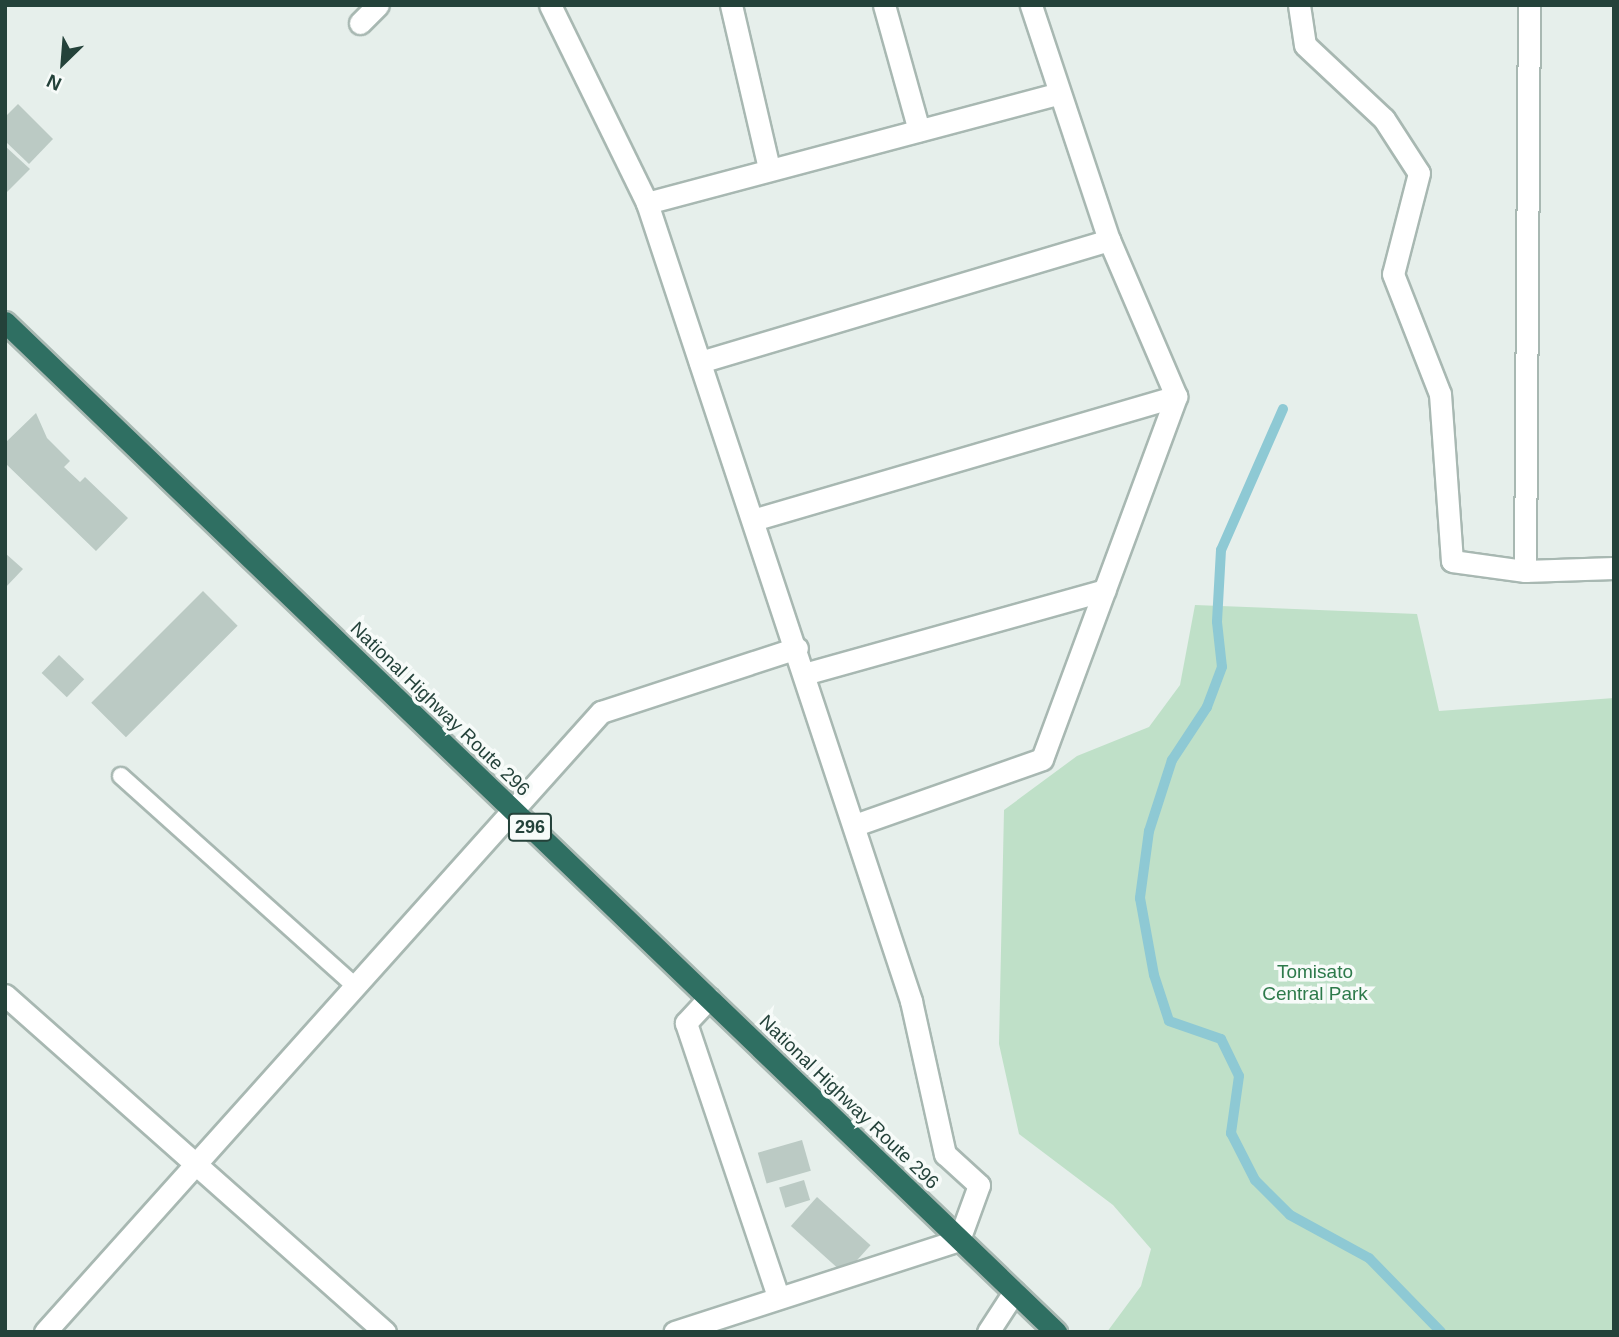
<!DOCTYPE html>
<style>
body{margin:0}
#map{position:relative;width:1619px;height:1337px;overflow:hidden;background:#e6efeb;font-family:Helvetica,sans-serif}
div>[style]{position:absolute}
.green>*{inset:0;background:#bfe0c8}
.stream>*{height:10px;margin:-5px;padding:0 5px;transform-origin:5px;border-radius:5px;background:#8ec9d4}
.building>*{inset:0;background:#bbcac4;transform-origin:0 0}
.roads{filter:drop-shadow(2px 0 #a8b8b2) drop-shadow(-2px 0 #a8b8b2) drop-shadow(0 2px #a8b8b2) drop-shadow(0 -2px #a8b8b2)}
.lane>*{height:16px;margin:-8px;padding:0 8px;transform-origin:8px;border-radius:8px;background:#fff}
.street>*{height:21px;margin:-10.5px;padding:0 10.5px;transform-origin:10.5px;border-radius:10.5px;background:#fff}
.highway>*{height:21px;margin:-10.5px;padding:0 10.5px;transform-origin:10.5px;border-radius:10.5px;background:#2f6f62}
span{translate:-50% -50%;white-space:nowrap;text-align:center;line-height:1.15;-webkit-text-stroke:7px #f7fbf9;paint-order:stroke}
.shield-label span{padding:2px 5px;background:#f7fbf9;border:2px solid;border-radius:5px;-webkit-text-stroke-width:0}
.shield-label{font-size:18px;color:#24423a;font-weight:700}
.street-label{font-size:19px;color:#24423a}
.park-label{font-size:19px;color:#2d7a4b}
.frame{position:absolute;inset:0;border:7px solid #24423a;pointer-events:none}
.north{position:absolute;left:28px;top:28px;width:70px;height:70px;-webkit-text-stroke:5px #f7fbf9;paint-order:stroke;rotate:205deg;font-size:19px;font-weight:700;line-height:28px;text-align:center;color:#24423a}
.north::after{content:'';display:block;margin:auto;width:24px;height:32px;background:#24423a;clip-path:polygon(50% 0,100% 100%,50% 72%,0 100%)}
</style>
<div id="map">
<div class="green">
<div style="clip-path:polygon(1195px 605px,1417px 614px,1439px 711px,1614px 698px,1614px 1332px,1107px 1332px,1141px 1286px,1151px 1249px,1113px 1205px,1019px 1134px,999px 1044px,1004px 810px,1077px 756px,1149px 727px,1180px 685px)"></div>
</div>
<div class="stream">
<div style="left:1283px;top:409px;width:154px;rotate:113.7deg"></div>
<div style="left:1221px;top:550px;width:72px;rotate:93.2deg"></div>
<div style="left:1217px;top:622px;width:45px;rotate:83.7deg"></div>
<div style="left:1222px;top:667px;width:43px;rotate:110.6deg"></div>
<div style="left:1207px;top:707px;width:64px;rotate:123.4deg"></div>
<div style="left:1172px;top:760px;width:75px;rotate:107.9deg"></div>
<div style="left:1149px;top:831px;width:68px;rotate:97.7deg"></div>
<div style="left:1140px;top:898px;width:78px;rotate:79.7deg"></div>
<div style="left:1154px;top:975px;width:48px;rotate:71.9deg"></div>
<div style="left:1169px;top:1021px;width:55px;rotate:19.1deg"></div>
<div style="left:1221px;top:1039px;width:41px;rotate:64.1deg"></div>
<div style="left:1239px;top:1076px;width:58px;rotate:98deg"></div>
<div style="left:1231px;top:1133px;width:53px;rotate:62.9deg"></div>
<div style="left:1255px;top:1180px;width:49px;rotate:45deg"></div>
<div style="left:1290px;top:1215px;width:90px;rotate:28.6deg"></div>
<div style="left:1369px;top:1258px;width:103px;rotate:45.8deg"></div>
</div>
<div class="building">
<div style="clip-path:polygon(18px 104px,53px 139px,29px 164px,5px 141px,5px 117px)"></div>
<div style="clip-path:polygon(5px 146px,30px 169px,5px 194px)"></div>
<div style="clip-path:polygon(36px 413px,47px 438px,70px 461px,64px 467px,80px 482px,85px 477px,128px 518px,96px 551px,5px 463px,5px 443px)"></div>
<div style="clip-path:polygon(5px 553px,23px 569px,5px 588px)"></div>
<div style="left:203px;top:591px;width:49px;height:158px;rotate:45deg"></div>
<div style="left:59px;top:655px;width:35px;height:25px;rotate:44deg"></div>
<div style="left:802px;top:1140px;width:32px;height:46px;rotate:74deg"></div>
<div style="left:804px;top:1180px;width:21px;height:26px;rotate:73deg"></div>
<div style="left:817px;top:1197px;width:72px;height:39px;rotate:42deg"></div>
</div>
<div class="roads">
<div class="lane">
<div style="left:121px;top:776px;width:314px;rotate:41.9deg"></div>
</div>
<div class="street">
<div style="left:550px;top:5px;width:220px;rotate:63.9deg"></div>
<div style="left:647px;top:203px;width:841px;rotate:71.69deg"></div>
<div style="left:911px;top:1001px;width:157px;rotate:77.5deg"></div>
<div style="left:945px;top:1154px;width:46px;rotate:42.4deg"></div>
<div style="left:979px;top:1185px;width:59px;rotate:110deg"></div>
<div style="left:959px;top:1240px;width:299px;rotate:162.1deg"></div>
<div style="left:731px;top:5px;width:167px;rotate:76.9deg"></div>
<div style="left:884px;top:5px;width:130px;rotate:74.4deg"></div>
<div style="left:1299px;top:5px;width:40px;rotate:81.5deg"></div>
<div style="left:1305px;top:45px;width:108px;rotate:43.1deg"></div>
<div style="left:1384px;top:119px;width:64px;rotate:57.1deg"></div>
<div style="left:1419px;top:173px;width:104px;rotate:104.4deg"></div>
<div style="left:1393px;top:274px;width:129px;rotate:68.6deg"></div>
<div style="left:1440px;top:394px;width:167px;rotate:85.9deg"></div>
<div style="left:1452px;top:561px;width:74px;rotate:7.8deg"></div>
<div style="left:1525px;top:571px;width:89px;rotate:-1.9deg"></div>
<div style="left:360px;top:23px;width:25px;rotate:-45deg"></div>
<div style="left:647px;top:203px;width:426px;rotate:-14.9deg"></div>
<div style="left:700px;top:362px;width:427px;rotate:-16.6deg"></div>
<div style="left:753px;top:520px;width:441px;rotate:-16.3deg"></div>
<div style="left:1525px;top:571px;width:566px;rotate:-89.6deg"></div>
<div style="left:804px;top:674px;width:312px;rotate:-15.6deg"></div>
<div style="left:855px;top:825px;width:198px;rotate:-19.4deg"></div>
<div style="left:1042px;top:759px;width:387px;rotate:-69.7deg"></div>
<div style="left:1176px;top:396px;width:170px;rotate:-113.2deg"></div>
<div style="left:1109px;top:240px;width:248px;rotate:-108.4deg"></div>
<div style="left:5px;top:995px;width:508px;rotate:41.57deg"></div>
<div style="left:709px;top:998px;width:34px;rotate:133deg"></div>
<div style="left:686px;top:1023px;width:289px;rotate:71.4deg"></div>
<div style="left:45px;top:1332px;width:833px;rotate:-48.12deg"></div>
<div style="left:601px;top:712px;width:206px;rotate:-18.1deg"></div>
<div style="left:988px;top:1332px;width:48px;rotate:-57deg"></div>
</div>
<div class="highway">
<div style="left:5px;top:322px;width:1458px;rotate:43.86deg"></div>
</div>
</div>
<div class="shield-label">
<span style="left:530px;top:827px">296</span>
</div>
<div class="street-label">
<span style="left:440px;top:709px;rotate:44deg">National Highway Route 296</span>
<span style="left:849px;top:1102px;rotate:44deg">National Highway Route 296</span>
</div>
<div class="park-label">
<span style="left:1315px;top:983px">Tomisato<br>Central Park</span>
</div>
<div class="frame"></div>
<div class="north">N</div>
</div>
